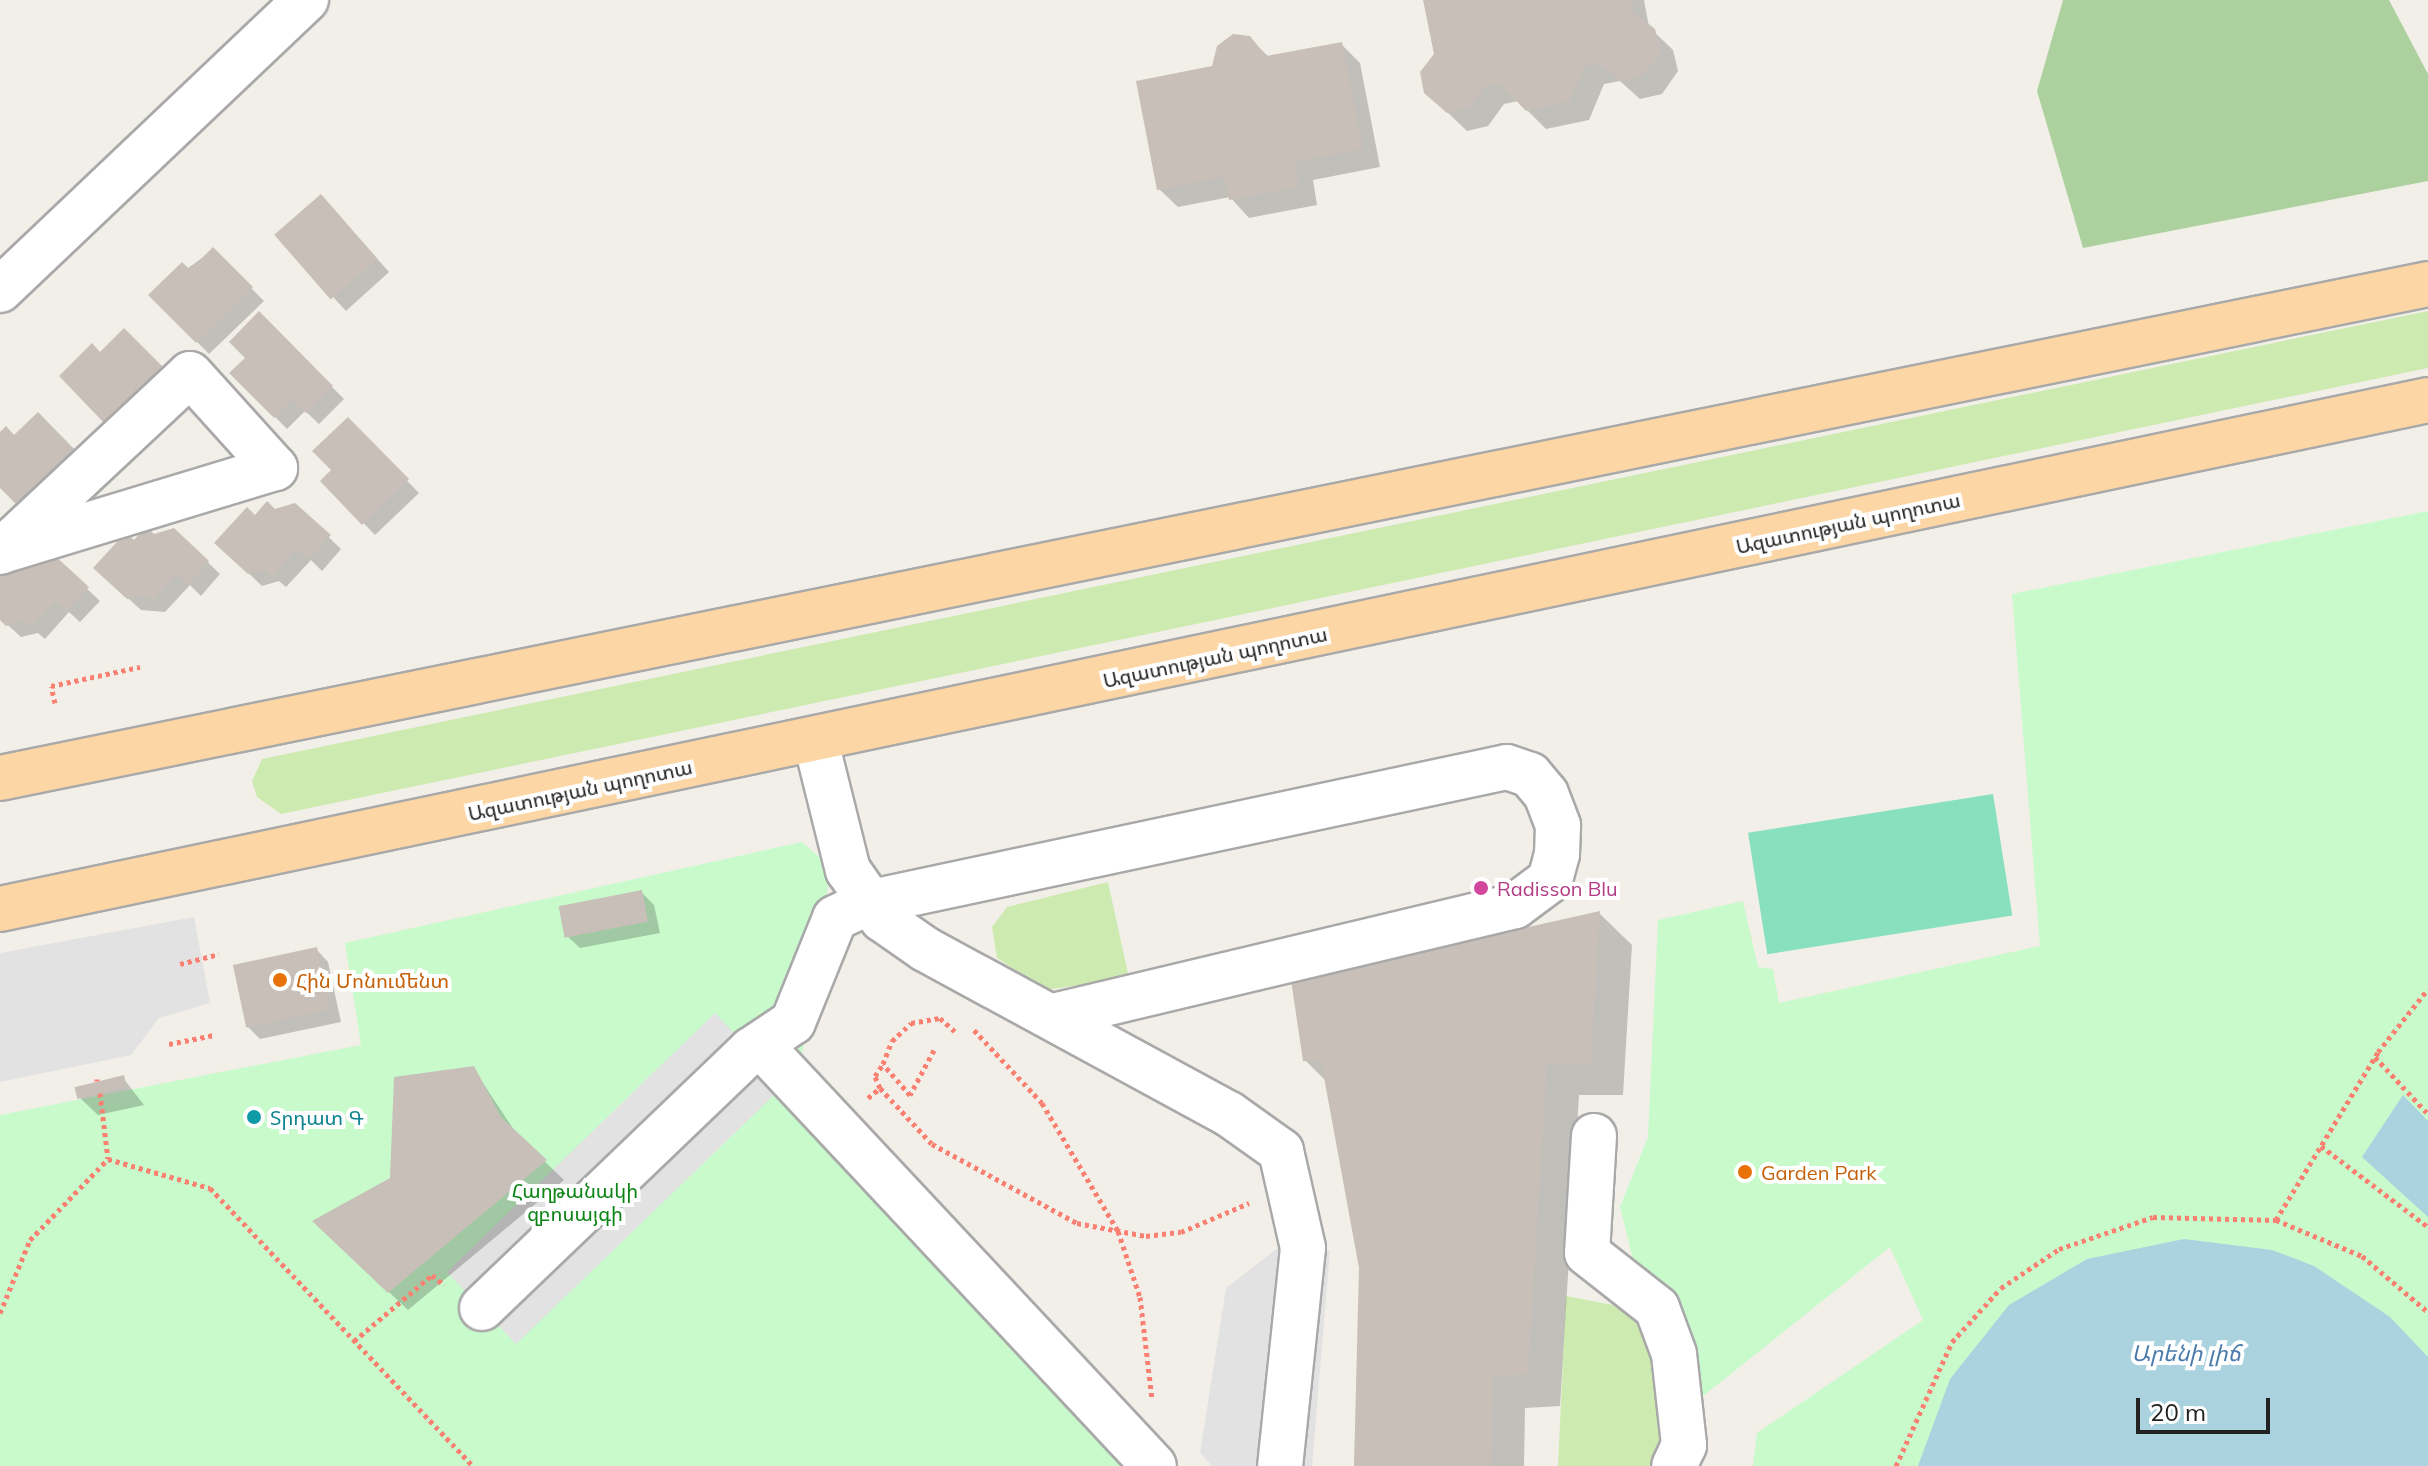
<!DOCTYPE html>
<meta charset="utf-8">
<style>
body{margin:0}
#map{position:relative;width:2428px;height:1466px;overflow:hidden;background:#f2efe9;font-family:Mulish,"Noto Sans Armenian",sans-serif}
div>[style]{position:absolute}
.grass>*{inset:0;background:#cdebb0}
.forest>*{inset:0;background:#add19e}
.park>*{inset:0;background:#c8facc}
.pitch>*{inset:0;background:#88e0be;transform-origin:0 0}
.parking>*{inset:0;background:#e2e2e2;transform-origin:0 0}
.water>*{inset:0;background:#aad3df}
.shadow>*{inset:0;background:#0003}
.building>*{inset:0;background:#c7bfb8;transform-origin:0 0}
.path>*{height:5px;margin-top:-2.5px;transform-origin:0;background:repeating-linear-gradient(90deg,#fa8072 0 4px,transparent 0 8px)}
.roads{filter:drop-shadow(2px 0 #a9a9a9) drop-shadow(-2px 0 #a9a9a9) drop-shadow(0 2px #a9a9a9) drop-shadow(0 -2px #a9a9a9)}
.minor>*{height:44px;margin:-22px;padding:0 22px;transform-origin:22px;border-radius:22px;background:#fff}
.major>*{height:44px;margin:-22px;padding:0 22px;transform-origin:22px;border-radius:22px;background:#fcd6a4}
.dots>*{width:22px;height:22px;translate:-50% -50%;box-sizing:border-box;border:4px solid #fff;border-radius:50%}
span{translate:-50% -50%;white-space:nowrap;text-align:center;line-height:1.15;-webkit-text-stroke:8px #fff;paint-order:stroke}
.street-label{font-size:20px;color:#222}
.hotel-label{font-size:20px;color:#b23c85}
.left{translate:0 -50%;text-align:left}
.food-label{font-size:20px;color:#c56008}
.culture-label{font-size:20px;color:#0d838f}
.park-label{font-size:20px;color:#0c8416}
.water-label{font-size:22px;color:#4a7aab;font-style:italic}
.scale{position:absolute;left:2136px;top:1398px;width:134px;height:36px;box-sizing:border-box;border:4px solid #222;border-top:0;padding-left:10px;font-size:24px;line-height:28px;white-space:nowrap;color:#222;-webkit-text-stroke:6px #fff;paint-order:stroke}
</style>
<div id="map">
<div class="grass">
<div style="clip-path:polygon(2428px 311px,2428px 368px,281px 814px,257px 797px,252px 781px,262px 759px)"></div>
<div style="clip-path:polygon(1108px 882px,1129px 978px,1045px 990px,997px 958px,992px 927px,1007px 907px)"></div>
<div style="clip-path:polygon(1566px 1296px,1644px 1311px,1662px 1355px,1663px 1441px,1654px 1466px,1558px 1466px)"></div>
</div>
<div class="forest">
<div style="clip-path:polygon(2063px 0,2389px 0,2428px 74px,2428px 181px,2083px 248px,2037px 91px)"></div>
</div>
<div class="park">
<div style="clip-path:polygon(2428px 511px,2428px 1466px,1753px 1466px,1757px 1433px,1923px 1320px,1890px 1247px,1693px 1404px,1635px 1268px,1620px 1207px,1648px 1137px,1658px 920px,1743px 901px,1758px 967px,1773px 969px,1779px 1003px,2040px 946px,2012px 594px)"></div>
<div style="clip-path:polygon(802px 842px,831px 867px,801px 1063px,1135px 1466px,0 1466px,0 1115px,361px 1045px,345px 943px)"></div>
</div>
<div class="pitch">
<div style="left:1993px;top:794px;width:123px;height:248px;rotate:81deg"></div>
</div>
<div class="parking">
<div style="clip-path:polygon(194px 917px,210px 1003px,159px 1018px,131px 1055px,0 1082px,0 953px)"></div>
<div style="left:715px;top:1013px;width:100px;height:373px;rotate:46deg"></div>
<div style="clip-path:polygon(1279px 1247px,1330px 1251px,1312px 1466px,1212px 1466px,1200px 1453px,1226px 1288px)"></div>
</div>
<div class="water">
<div style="clip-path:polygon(2403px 1095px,2428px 1121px,2428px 1217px,2362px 1157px)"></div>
<div style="clip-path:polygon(2184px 1239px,2272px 1250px,2314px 1266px,2390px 1317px,2428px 1357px,2428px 1466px,1918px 1466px,1950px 1379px,2009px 1305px,2087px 1259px)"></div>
</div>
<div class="shadow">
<div style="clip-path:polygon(1425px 0,1644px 0,1649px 27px,1673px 50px,1678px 71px,1662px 94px,1640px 99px,1620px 81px,1604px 84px,1589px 120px,1546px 129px,1518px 101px,1504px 104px,1488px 126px,1467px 131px,1426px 92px,1436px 55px)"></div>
<div style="clip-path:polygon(1249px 38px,1269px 57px,1341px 44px,1360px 63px,1380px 167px,1313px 180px,1317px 205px,1249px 218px,1230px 197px,1178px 207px,1159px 189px,1214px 68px)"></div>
<div style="clip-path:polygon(333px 209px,389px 272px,346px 311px,334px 298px)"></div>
<div style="clip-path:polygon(213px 250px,264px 301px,209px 354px,151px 295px)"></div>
<div style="clip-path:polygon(259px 314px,344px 399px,319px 424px,305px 411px,287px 429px,232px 373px,247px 358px)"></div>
<div style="clip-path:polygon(348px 420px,419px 493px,375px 535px,323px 481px,334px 470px)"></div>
<div style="clip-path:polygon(295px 505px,341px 549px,322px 571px,311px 560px,286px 587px,279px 581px,262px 586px,229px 555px,255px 518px)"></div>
<div style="clip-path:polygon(174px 530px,220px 574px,201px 596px,190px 585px,165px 612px,141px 610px,108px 580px,154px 536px)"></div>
<div style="clip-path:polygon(53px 557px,100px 601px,80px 622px,69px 612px,45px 639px,38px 633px,21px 637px,0 618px)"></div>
<div style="clip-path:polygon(641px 892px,654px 905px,660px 933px,580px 948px,567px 936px)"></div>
<div style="clip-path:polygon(1599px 913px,1632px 945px,1623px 1095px,1579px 1095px,1560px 1406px,1525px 1408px,1524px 1466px,1356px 1466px,1361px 1268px,1327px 1082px,1305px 1060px)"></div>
<div style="clip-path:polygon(316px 949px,328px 962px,341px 1022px,260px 1039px,248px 1027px)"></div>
<div style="clip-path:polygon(473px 1068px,518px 1136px,564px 1180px,408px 1310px,333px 1239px,392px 1179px)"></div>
<div style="clip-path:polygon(123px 1078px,144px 1105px,98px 1115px,79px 1097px)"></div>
</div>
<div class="building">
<div style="clip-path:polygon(1423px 0,1630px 0,1633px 12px,1655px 29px,1661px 51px,1643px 76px,1620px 81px,1599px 64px,1585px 66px,1570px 101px,1526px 111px,1499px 83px,1486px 86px,1469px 108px,1447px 113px,1424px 93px,1420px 72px,1434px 54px)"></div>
<div style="clip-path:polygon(1233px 34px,1250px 36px,1266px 56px,1342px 42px,1363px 149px,1295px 162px,1300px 187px,1229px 200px,1224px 177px,1157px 190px,1136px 81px,1212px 66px,1217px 46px)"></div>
<div style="left:321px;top:194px;width:86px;height:62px;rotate:49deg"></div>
<div style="clip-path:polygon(213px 247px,253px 287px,196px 343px,148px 295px,182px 262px,190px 270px)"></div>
<div style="clip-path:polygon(259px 311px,333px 386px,306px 413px,292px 400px,274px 418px,229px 373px,245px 358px,229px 342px)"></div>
<div style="clip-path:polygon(124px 328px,164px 368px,106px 425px,59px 376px,92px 343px,100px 352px)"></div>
<div style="clip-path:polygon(38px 412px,77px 452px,20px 508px,0 488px,0 432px,6px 426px,14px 435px)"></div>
<div style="clip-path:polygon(348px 417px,409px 479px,362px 525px,320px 481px,331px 470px,312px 451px)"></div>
<div style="clip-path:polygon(267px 501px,275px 509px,295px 503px,331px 535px,308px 560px,297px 549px,272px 577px,265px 570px,248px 574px,214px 543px,247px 507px,255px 515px)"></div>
<div style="clip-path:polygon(146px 526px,154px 534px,174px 528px,209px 561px,188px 585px,176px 575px,152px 601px,144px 595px,127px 599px,93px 568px,126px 532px,134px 540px)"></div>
<div style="clip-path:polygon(53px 554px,89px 587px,67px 612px,55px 601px,31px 628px,24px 621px,6px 626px,0 620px,0 564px)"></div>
<div style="left:642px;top:890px;width:32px;height:85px;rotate:79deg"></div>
<div style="clip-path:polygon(1600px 911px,1591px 1064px,1547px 1063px,1528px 1374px,1493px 1376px,1491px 1466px,1354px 1466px,1359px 1268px,1321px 1061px,1303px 1061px,1291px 980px)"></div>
<div style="left:317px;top:947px;width:64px;height:86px;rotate:78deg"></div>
<div style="clip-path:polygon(474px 1066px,501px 1117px,547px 1160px,388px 1293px,312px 1221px,390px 1178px,394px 1077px)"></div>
<div style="left:124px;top:1075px;width:12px;height:51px;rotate:76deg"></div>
</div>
<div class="path">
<div style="left:55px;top:703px;width:17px;rotate:-103deg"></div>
<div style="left:51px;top:686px;width:91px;rotate:-12.1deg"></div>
<div style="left:180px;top:964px;width:40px;rotate:-14.4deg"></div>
<div style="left:974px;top:1030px;width:100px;rotate:47deg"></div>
<div style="left:1042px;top:1103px;width:149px;rotate:59.3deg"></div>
<div style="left:1118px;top:1231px;width:70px;rotate:71.6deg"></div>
<div style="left:1140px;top:1297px;width:103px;rotate:83.3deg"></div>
<div style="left:169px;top:1044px;width:46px;rotate:-11.3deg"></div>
<div style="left:934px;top:1050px;width:51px;rotate:118.1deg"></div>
<div style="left:910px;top:1095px;width:41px;rotate:-131.1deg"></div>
<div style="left:883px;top:1064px;width:25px;rotate:-69deg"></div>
<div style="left:892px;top:1041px;width:26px;rotate:-43deg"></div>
<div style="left:911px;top:1023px;width:29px;rotate:-10deg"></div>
<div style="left:940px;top:1018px;width:24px;rotate:42deg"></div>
<div style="left:2375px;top:1057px;width:78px;rotate:47.1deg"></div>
<div style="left:97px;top:1079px;width:2px;rotate:90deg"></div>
<div style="left:880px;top:1088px;width:13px;rotate:-113deg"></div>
<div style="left:875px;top:1076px;width:14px;rotate:-56deg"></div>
<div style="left:100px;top:1093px;width:66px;rotate:83.1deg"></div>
<div style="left:868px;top:1098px;width:16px;rotate:-40deg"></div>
<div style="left:880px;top:1088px;width:76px;rotate:47.1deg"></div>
<div style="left:932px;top:1144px;width:165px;rotate:28.6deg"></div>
<div style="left:1077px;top:1223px;width:70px;rotate:10.7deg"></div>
<div style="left:1146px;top:1236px;width:35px;rotate:-7deg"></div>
<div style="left:1181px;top:1232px;width:74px;rotate:-23.1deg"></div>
<div style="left:2321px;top:1146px;width:134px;rotate:37.1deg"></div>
<div style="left:2276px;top:1220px;width:197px;rotate:-58.7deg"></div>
<div style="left:2378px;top:1052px;width:80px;rotate:-51.6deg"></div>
<div style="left:0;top:1313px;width:79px;rotate:-67.7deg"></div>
<div style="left:30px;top:1240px;width:112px;rotate:-46.1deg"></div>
<div style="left:108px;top:1159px;width:106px;rotate:15.9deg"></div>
<div style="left:210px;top:1188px;width:383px;rotate:46.6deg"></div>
<div style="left:354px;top:1341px;width:102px;rotate:-40.2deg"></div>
<div style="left:432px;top:1275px;width:16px;rotate:40deg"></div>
<div style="left:1896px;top:1466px;width:136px;rotate:-65.7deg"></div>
<div style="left:1952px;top:1342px;width:73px;rotate:-47.8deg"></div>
<div style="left:2001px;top:1288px;width:70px;rotate:-33.9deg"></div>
<div style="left:2059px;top:1249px;width:99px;rotate:-18.8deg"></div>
<div style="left:2153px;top:1217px;width:123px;rotate:1.4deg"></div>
<div style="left:2276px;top:1220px;width:93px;rotate:22.7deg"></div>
<div style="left:2362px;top:1256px;width:87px;rotate:40.3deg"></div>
</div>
<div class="roads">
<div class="minor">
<div style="left:0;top:290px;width:422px;rotate:-43.5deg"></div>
<div style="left:0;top:552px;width:260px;rotate:-43.1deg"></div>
<div style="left:190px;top:374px;width:127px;rotate:47.9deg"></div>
<div style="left:275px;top:468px;width:286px;rotate:163.1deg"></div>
<div style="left:816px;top:742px;width:132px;rotate:76deg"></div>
<div style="left:848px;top:870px;width:60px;rotate:55.2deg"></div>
<div style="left:882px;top:919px;width:52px;rotate:34.9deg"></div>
<div style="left:925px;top:949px;width:346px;rotate:28.5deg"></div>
<div style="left:1229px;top:1114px;width:64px;rotate:35.4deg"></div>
<div style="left:1281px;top:1151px;width:99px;rotate:77.2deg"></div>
<div style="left:1303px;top:1248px;width:219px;rotate:96deg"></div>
<div style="left:763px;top:1048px;width:572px;rotate:46.91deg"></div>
<div style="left:1594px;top:1136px;width:117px;rotate:93.4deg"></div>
<div style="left:1587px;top:1253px;width:89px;rotate:38.2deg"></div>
<div style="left:1657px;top:1308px;width:49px;rotate:69.7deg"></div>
<div style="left:1674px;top:1354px;width:92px;rotate:83.7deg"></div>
<div style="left:1684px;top:1445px;width:23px;rotate:115deg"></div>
<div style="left:482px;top:1308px;width:373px;rotate:-43.8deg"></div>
<div style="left:751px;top:1050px;width:50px;rotate:-33.7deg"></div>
<div style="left:793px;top:1022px;width:112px;rotate:-68deg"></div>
<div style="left:835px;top:918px;width:35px;rotate:-25deg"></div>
<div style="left:867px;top:903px;width:654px;rotate:-12deg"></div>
<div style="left:1507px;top:767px;width:24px;rotate:19deg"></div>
<div style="left:1530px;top:775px;width:25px;rotate:50deg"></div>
<div style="left:1546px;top:794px;width:34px;rotate:69deg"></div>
<div style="left:1558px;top:826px;width:28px;rotate:92deg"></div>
<div style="left:1557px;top:854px;width:27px;rotate:105deg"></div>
<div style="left:1550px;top:880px;width:44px;rotate:143.4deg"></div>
<div style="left:1515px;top:906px;width:471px;rotate:166.6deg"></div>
</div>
<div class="major">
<div style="left:0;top:778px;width:2478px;rotate:-11.5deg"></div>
<div style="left:0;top:909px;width:2481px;rotate:-11.84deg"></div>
</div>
</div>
<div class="dots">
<div style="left:1481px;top:888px;background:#d1479c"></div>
<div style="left:280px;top:980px;background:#e8710a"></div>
<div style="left:254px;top:1117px;background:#0f9aa8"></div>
<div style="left:1745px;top:1172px;background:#e8710a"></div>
</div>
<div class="street-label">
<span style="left:1848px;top:523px;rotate:-12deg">Ազատության պողոտա</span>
<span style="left:1215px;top:657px;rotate:-12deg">Ազատության պողոտա</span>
<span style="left:580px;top:790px;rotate:-12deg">Ազատության պողոտա</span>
</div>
<div class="hotel-label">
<span class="left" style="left:1497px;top:888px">Radisson Blu</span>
</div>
<div class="food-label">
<span class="left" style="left:296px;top:980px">Հին Մոնումենտ</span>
<span class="left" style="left:1761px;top:1172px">Garden Park</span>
</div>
<div class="culture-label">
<span class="left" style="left:270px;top:1117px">Տրդատ Գ</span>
</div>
<div class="park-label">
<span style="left:575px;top:1202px">Հաղթանակի<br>զբոսայգի</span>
</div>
<div class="water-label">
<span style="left:2186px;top:1354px">Արենի լիճ</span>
</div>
<div class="scale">20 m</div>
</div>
